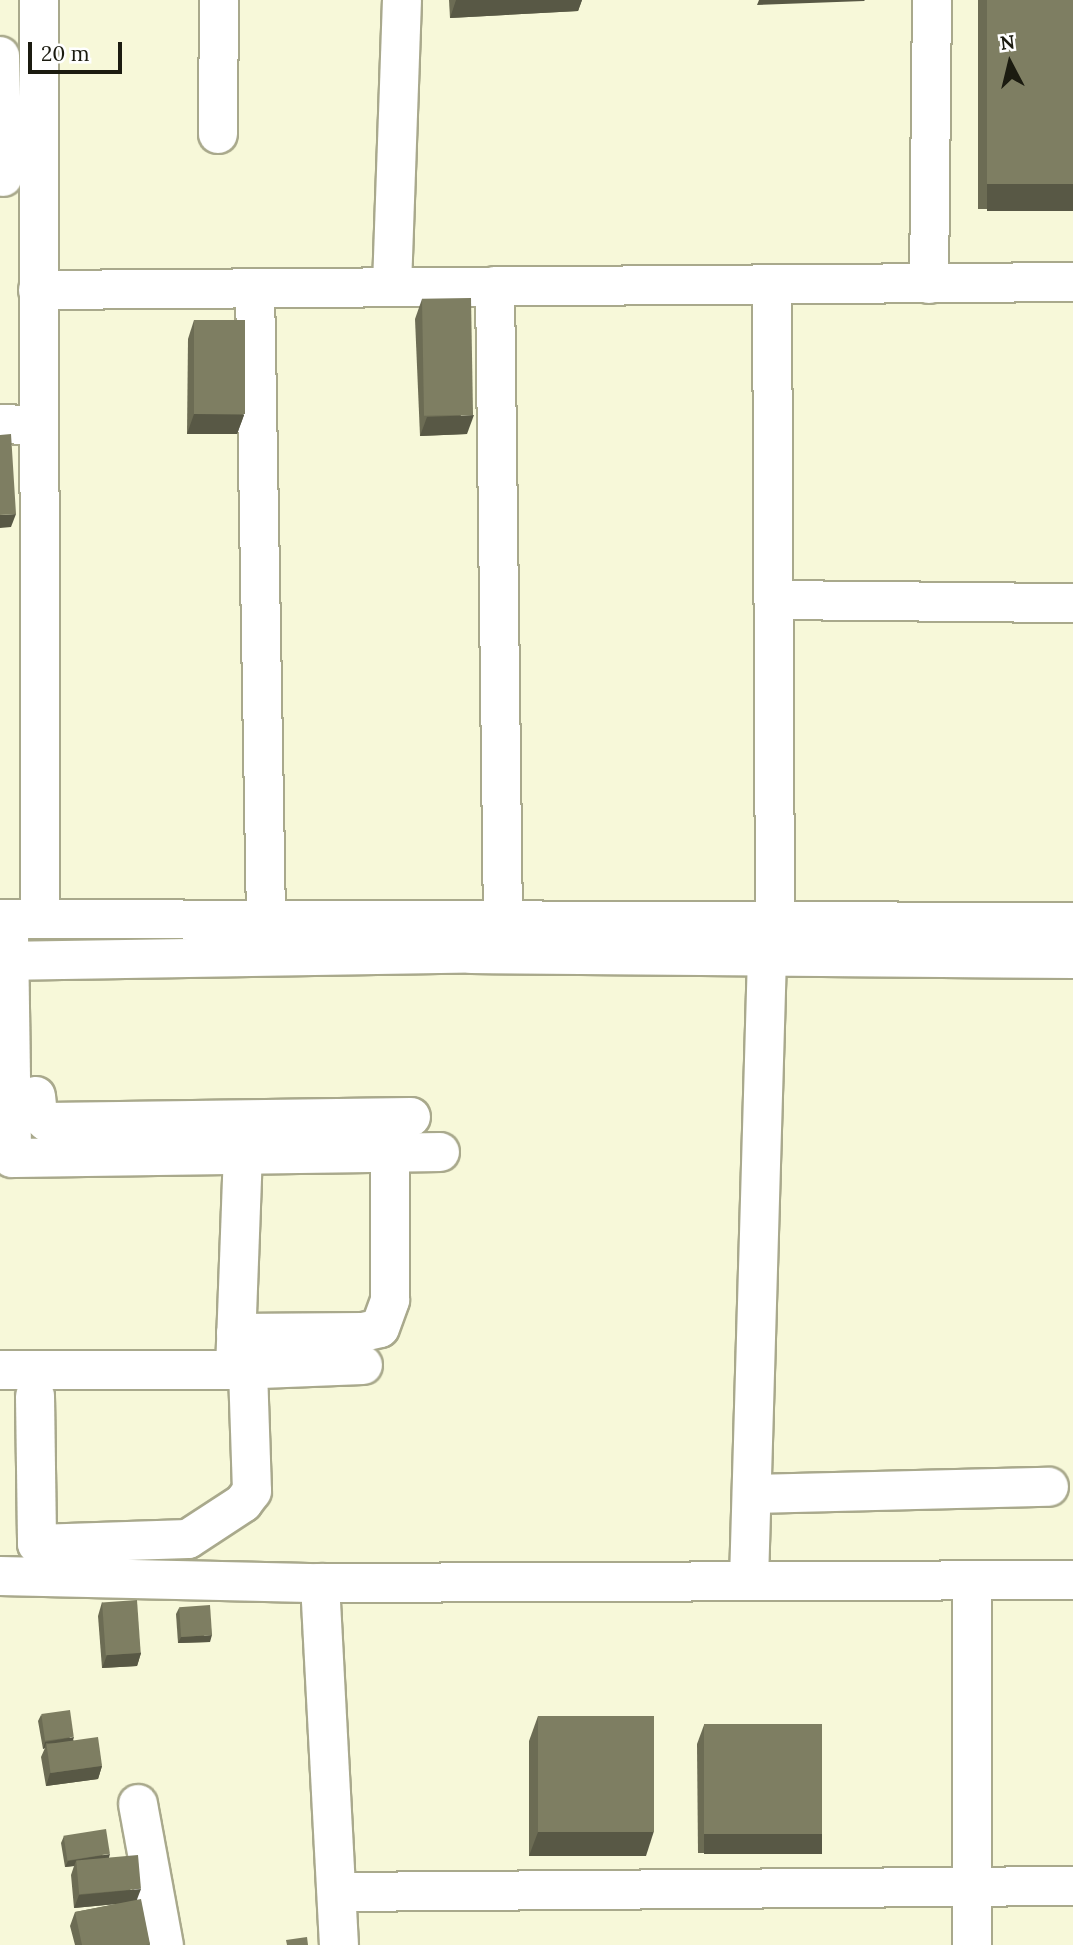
<!DOCTYPE html>
<style>
body{margin:0}
#map{position:relative;width:1073px;height:1945px;overflow:hidden;background:#f7f8d9;font-family:Lora,serif}
div>[style]{position:absolute}
.roads{filter:drop-shadow(2px 0 #a9a98c) drop-shadow(-2px 0 #a9a98c) drop-shadow(0 2px #a9a98c) drop-shadow(0 -2px #a9a98c)}
.minor>*{height:38px;margin:-19px;padding:0 19px;transform-origin:19px;border-radius:19px;background:#fff}
.wall>*{inset:0;background:#6c6c54;transform-origin:0 0}
.shaded-wall>*{inset:0;background:#585845;transform-origin:0 0}
.building>*{inset:0;background:#7e7e62;transform-origin:0 0}
span{translate:-50% -50%;white-space:nowrap;text-align:center;line-height:1.15;-webkit-text-stroke:5px #fff;paint-order:stroke}
.north{position:absolute;left:975px;top:28px;width:70px;height:70px;-webkit-text-stroke:5px #fff;paint-order:stroke;rotate:353deg;font-size:19px;font-weight:700;line-height:28px;text-align:center;color:#1b1b10}
.north::after{content:'';display:block;margin:auto;width:24px;height:32px;background:#1b1b10;clip-path:polygon(50% 0,100% 100%,50% 72%,0 100%)}
.scale{position:absolute;left:28px;top:42px;width:94px;height:32px;box-sizing:border-box;border:4px solid #1b1b10;border-top:0;padding-left:9px;font-size:21px;line-height:24px;white-space:nowrap;color:#1b1b10;-webkit-text-stroke:5px #fff;paint-order:stroke}
</style>
<div id="map">
<div class="roads">
<div class="minor">
<div style="left:39px;top:0;width:919px;rotate:89.94deg"></div>
<div style="left:0;top:56px;width:121px;rotate:88.6deg"></div>
<div style="left:218px;top:134px;width:134px;rotate:-89.6deg"></div>
<div style="left:929px;top:284px;width:284px;rotate:-89.4deg"></div>
<div style="left:392px;top:286px;width:286px;rotate:-88deg"></div>
<div style="left:495px;top:286px;width:634px;rotate:89.28deg"></div>
<div style="left:255px;top:288px;width:633px;rotate:89deg"></div>
<div style="left:38px;top:290px;width:1035px;rotate:-0.44deg"></div>
<div style="left:0;top:424px;width:37px;rotate:2deg"></div>
<div style="left:775px;top:600px;width:298px;rotate:0.6deg"></div>
<div style="left:0;top:919px;width:1073px;rotate:0.16deg"></div>
<div style="left:9px;top:935px;width:223px;rotate:89.2deg"></div>
<div style="left:12px;top:1158px;width:428px;rotate:-0.8deg"></div>
<div style="left:0;top:961px;width:471px;rotate:-0.9deg"></div>
<div style="left:471px;top:954px;width:602px;rotate:0.48deg"></div>
<div style="left:36px;top:1096px;width:18px;rotate:84deg"></div>
<div style="left:38px;top:1114px;width:12px;rotate:42deg"></div>
<div style="left:47px;top:1122px;width:364px;rotate:-0.8deg"></div>
<div style="left:236px;top:1333px;width:127px;rotate:-0.5deg"></div>
<div style="left:363px;top:1332px;width:17px;rotate:-13deg"></div>
<div style="left:380px;top:1328px;width:30px;rotate:-70deg"></div>
<div style="left:390px;top:1300px;width:147px;rotate:-90deg"></div>
<div style="left:0;top:1370px;width:235px"></div>
<div style="left:235px;top:1370px;width:215px;rotate:-87.9deg"></div>
<div style="left:235px;top:1370px;width:128px;rotate:-2.2deg"></div>
<div style="left:35px;top:1396px;width:148px;rotate:89.2deg"></div>
<div style="left:37px;top:1544px;width:151px;rotate:-1.9deg"></div>
<div style="left:188px;top:1539px;width:66px;rotate:-33.2deg"></div>
<div style="left:243px;top:1503px;width:15px;rotate:-53deg"></div>
<div style="left:252px;top:1491px;width:121px;rotate:-91.9deg"></div>
<div style="left:752px;top:1494px;width:297px;rotate:-1.4deg"></div>
<div style="left:0;top:1576px;width:320px;rotate:1.3deg"></div>
<div style="left:320px;top:1583px;width:753px;rotate:-0.23deg"></div>
<div style="left:972px;top:1580px;width:365px;rotate:90deg"></div>
<div style="left:749px;top:1581px;width:624px;rotate:-88.35deg"></div>
<div style="left:767px;top:957px;width:40px;rotate:-78deg"></div>
<div style="left:775px;top:918px;width:632px;rotate:-90.27deg"></div>
<div style="left:320px;top:1583px;width:362px;rotate:87deg"></div>
<div style="left:138px;top:1804px;width:143px;rotate:79.6deg"></div>
<div style="left:337px;top:1892px;width:736px;rotate:-0.47deg"></div>
</div>
</div>
<div class="wall">
<div style="clip-path:polygon(449px 0,582px 0,578px 11px,450px 18px)"></div>
<div style="left:978px;top:0;width:95px;height:209px"></div>
<div style="clip-path:polygon(422px 299px,467px 434px,420px 436px,415px 319px)"></div>
<div style="clip-path:polygon(194px 320px,244px 415px,237px 434px,187px 434px,188px 339px)"></div>
<div style="clip-path:polygon(102px 1602px,141px 1653px,137px 1666px,102px 1668px,98px 1616px)"></div>
<div style="clip-path:polygon(179px 1608px,210px 1642px,178px 1643px,176px 1614px)"></div>
<div style="clip-path:polygon(41px 1715px,73px 1740px,102px 1766px,98px 1779px,46px 1786px,41px 1757px,45px 1748px,43px 1749px,38px 1721px)"></div>
<div style="clip-path:polygon(538px 1716px,646px 1856px,529px 1856px,529px 1741px)"></div>
<div style="clip-path:polygon(704px 1725px,822px 1834px,815px 1853px,698px 1853px,697px 1744px)"></div>
<div style="clip-path:polygon(64px 1836px,108px 1858px,137px 1899px,150px 1945px,75px 1945px,70px 1926px,75px 1912px,117px 1904px,74px 1908px,71px 1875px,74px 1866px,65px 1867px,61px 1843px)"></div>
</div>
<div class="shaded-wall">
<div style="clip-path:polygon(456px 0,582px 0,578px 11px,450px 18px)"></div>
<div style="clip-path:polygon(759px 0,865px 0,864px 1px,757px 5px)"></div>
<div style="left:987px;top:184px;width:86px;height:27px"></div>
<div style="clip-path:polygon(194px 414px,244px 415px,237px 434px,187px 434px)"></div>
<div style="clip-path:polygon(474px 415px,467px 434px,420px 436px,427px 417px)"></div>
<div style="clip-path:polygon(16px 514px,11px 527px,0 528px,0 515px)"></div>
<div style="clip-path:polygon(212px 1635px,210px 1642px,178px 1643px,181px 1637px)"></div>
<div style="clip-path:polygon(141px 1653px,137px 1666px,102px 1668px,107px 1655px)"></div>
<div style="clip-path:polygon(74px 1737px,72px 1744px,46px 1743px,45px 1748px,43px 1749px,45px 1742px)"></div>
<div style="clip-path:polygon(102px 1766px,98px 1779px,46px 1786px,50px 1773px)"></div>
<div style="clip-path:polygon(654px 1831px,646px 1856px,529px 1856px,538px 1832px)"></div>
<div style="left:704px;top:1834px;width:118px;height:20px"></div>
<div style="clip-path:polygon(110px 1854px,108px 1861px,76px 1861px,74px 1866px,65px 1867px,68px 1861px)"></div>
<div style="clip-path:polygon(141px 1889px,136px 1902px,74px 1908px,79px 1895px)"></div>
</div>
<div class="building">
<div style="left:987px;top:0;width:86px;height:184px"></div>
<div style="left:471px;top:298px;width:117px;height:49px;rotate:89deg"></div>
<div style="left:194px;top:320px;width:51px;height:94px"></div>
<div style="clip-path:polygon(11px 434px,16px 514px,0 515px,0 435px)"></div>
<div style="left:137px;top:1600px;width:53px;height:35px;rotate:86deg"></div>
<div style="left:210px;top:1605px;width:30px;height:31px;rotate:86deg"></div>
<div style="left:70px;top:1710px;width:27px;height:29px;rotate:82deg"></div>
<div style="left:538px;top:1716px;width:116px;height:116px"></div>
<div style="left:822px;top:1724px;width:110px;height:118px;rotate:90deg"></div>
<div style="left:98px;top:1737px;width:29px;height:52px;rotate:82deg"></div>
<div style="left:106px;top:1829px;width:25px;height:43px;rotate:81deg"></div>
<div style="left:138px;top:1855px;width:34px;height:62px;rotate:85deg"></div>
<div style="clip-path:polygon(141px 1899px,150px 1944px,146px 1945px,82px 1945px,75px 1912px)"></div>
<div style="clip-path:polygon(307px 1937px,308px 1945px,287px 1945px,286px 1940px)"></div>
</div>
<div class="north">N</div>
<div class="scale">20 m</div>
</div>
